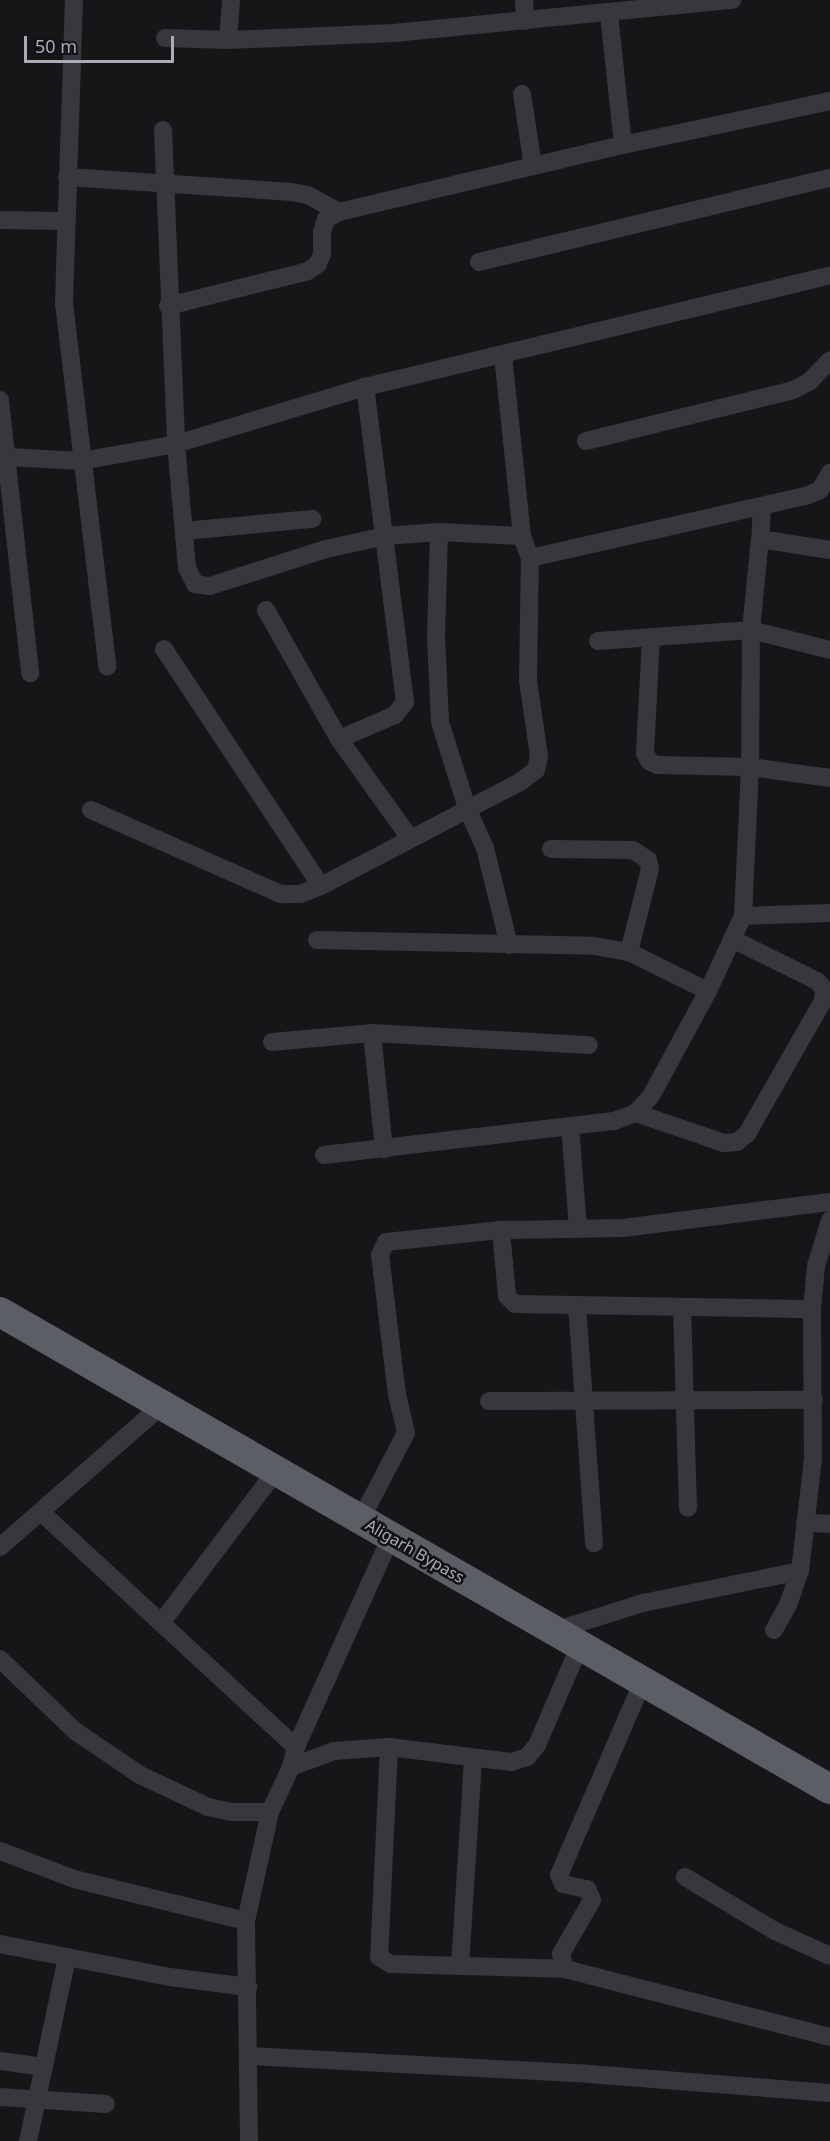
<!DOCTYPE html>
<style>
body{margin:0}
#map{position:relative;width:830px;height:2141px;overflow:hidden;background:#161618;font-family:"Noto Sans",sans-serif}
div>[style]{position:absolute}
.minor>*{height:18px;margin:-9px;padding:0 9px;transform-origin:9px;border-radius:9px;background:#37383d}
.trunk>*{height:30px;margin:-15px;padding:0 15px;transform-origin:15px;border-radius:15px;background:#5b5e65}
span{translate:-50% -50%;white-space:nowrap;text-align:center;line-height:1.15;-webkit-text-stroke:5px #111113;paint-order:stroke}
.street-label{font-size:16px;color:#a8adb8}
.scale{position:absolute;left:24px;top:36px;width:150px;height:27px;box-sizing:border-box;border:3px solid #a8adb8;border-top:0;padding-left:8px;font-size:18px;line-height:21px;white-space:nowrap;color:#a8adb8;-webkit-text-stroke:4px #111113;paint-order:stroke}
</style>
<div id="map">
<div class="minor">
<div style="left:74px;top:0;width:303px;rotate:91.9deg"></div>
<div style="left:64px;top:303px;width:366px;rotate:83.2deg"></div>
<div style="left:524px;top:0;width:21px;rotate:87deg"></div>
<div style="left:165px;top:38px;width:63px;rotate:1.8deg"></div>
<div style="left:228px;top:40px;width:166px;rotate:-2.4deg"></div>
<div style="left:394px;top:33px;width:340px;rotate:-5.6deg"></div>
<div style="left:228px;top:40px;width:40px;rotate:-85.7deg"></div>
<div style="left:522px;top:94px;width:73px;rotate:81.3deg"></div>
<div style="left:163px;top:130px;width:314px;rotate:87.6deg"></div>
<div style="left:176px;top:444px;width:124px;rotate:84.9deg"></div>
<div style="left:187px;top:568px;width:18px;rotate:63deg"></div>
<div style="left:195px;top:584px;width:15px;rotate:8deg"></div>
<div style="left:210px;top:586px;width:122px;rotate:-17.7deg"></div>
<div style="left:326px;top:549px;width:60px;rotate:-12.4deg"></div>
<div style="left:385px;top:536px;width:54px;rotate:-4.2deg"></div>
<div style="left:439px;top:532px;width:83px;rotate:2.8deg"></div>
<div style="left:522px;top:536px;width:182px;rotate:-96deg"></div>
<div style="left:623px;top:145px;width:212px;rotate:-12deg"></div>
<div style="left:67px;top:177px;width:225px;rotate:3.8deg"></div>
<div style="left:292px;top:192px;width:16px;rotate:11deg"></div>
<div style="left:308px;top:195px;width:35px;rotate:29deg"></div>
<div style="left:0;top:220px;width:64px;rotate:0.9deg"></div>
<div style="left:479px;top:262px;width:361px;rotate:-13.5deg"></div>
<div style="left:168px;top:306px;width:144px;rotate:-14deg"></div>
<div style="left:308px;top:271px;width:12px;rotate:-35deg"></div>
<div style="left:318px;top:264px;width:11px;rotate:-68deg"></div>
<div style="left:322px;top:254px;width:22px;rotate:-90deg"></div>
<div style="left:322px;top:232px;width:14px;rotate:-73deg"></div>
<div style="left:326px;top:219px;width:15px;rotate:-28deg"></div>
<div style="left:339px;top:212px;width:292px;rotate:-13.3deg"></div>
<div style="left:623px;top:145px;width:131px;rotate:-96.1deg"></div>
<div style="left:0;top:400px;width:275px;rotate:83.7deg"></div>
<div style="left:586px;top:441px;width:213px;rotate:-13.8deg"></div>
<div style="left:793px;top:390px;width:18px;rotate:-27deg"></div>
<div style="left:809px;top:382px;width:30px;rotate:-46deg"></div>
<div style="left:9px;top:457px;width:72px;rotate:3.2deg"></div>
<div style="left:81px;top:461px;width:97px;rotate:-10.1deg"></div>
<div style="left:176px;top:444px;width:197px;rotate:-16.8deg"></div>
<div style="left:365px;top:387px;width:478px;rotate:-13.5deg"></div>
<div style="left:762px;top:506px;width:33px;rotate:93deg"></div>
<div style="left:760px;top:539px;width:71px;rotate:8.9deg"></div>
<div style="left:184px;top:531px;width:129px;rotate:-5.4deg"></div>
<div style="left:439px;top:532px;width:105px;rotate:91.6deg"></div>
<div style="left:436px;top:637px;width:85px;rotate:87.3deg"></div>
<div style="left:440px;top:722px;width:90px;rotate:72.6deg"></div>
<div style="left:467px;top:808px;width:44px;rotate:65.8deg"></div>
<div style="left:485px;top:848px;width:100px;rotate:76.1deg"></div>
<div style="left:530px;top:558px;width:283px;rotate:-12.7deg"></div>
<div style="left:806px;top:496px;width:15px;rotate:-23deg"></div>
<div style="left:820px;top:490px;width:20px;rotate:-60deg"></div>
<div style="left:266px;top:610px;width:148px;rotate:60.5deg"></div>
<div style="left:339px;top:739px;width:122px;rotate:54.4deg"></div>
<div style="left:651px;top:638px;width:115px;rotate:93deg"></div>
<div style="left:645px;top:753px;width:9px;rotate:63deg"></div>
<div style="left:649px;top:761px;width:9px;rotate:27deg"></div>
<div style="left:657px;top:765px;width:93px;rotate:1.2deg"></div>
<div style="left:750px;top:767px;width:81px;rotate:7.8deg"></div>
<div style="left:598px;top:641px;width:153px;rotate:-4.1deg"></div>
<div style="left:751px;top:630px;width:81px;rotate:14.2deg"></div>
<div style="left:164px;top:649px;width:284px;rotate:56.5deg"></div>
<div style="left:321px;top:886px;width:225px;rotate:-27.6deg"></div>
<div style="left:520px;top:782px;width:20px;rotate:-37deg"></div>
<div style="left:536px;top:770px;width:14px;rotate:-78deg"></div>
<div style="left:539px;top:756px;width:76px;rotate:-98.3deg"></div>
<div style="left:528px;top:681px;width:123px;rotate:-89.1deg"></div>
<div style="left:530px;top:558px;width:23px;rotate:-110deg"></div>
<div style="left:339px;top:739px;width:61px;rotate:-23.2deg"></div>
<div style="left:395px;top:715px;width:16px;rotate:-52deg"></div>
<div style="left:405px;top:702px;width:318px;rotate:-97.2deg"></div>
<div style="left:91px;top:810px;width:208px;rotate:23.9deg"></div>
<div style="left:281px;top:894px;width:19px"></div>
<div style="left:300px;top:894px;width:22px;rotate:-21deg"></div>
<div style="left:551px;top:849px;width:82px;rotate:0.7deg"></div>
<div style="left:633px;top:850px;width:18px;rotate:34deg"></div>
<div style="left:648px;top:860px;width:9px;rotate:77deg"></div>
<div style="left:650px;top:869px;width:86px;rotate:104.2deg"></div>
<div style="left:743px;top:916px;width:87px;rotate:-2deg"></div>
<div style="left:317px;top:940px;width:277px;rotate:1.2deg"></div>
<div style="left:594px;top:946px;width:36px;rotate:10deg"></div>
<div style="left:629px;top:952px;width:88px;rotate:26.3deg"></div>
<div style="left:372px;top:1033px;width:117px;rotate:84.1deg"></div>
<div style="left:272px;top:1042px;width:100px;rotate:-5.1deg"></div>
<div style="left:372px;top:1033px;width:217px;rotate:3.2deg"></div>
<div style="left:636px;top:1113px;width:93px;rotate:18.8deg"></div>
<div style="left:724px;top:1143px;width:13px;rotate:-4deg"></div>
<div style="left:737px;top:1142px;width:13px;rotate:-39deg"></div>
<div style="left:747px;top:1134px;width:153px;rotate:-60.3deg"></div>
<div style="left:823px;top:1001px;width:12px;rotate:-85deg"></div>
<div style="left:824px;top:989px;width:11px;rotate:-131deg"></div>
<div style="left:817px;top:981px;width:95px;rotate:-153.7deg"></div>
<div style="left:570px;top:1126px;width:102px;rotate:85.5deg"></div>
<div style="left:324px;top:1155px;width:292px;rotate:-6.7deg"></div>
<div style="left:614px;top:1121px;width:23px;rotate:-20deg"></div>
<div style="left:636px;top:1113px;width:23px;rotate:-49deg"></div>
<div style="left:651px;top:1096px;width:119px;rotate:-61.5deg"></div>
<div style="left:708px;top:991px;width:83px;rotate:-65deg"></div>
<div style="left:743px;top:916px;width:149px;rotate:-87.3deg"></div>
<div style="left:750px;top:767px;width:137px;rotate:-89.6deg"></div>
<div style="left:751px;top:630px;width:91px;rotate:-84.4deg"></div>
<div style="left:501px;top:1230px;width:122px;rotate:-0.9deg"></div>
<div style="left:623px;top:1228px;width:209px;rotate:-7.2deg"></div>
<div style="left:577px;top:1305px;width:239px;rotate:85.9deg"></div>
<div style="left:682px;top:1307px;width:201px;rotate:88.3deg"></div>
<div style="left:489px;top:1401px;width:325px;rotate:-0.2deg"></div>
<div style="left:41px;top:1512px;width:347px;rotate:42.7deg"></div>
<div style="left:296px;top:1747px;width:21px;rotate:104deg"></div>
<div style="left:361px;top:1519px;width:97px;rotate:-62.4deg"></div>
<div style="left:406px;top:1433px;width:39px;rotate:-103deg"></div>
<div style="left:397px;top:1395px;width:141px;rotate:-96.9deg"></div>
<div style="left:380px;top:1255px;width:14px;rotate:-65deg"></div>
<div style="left:386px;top:1242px;width:116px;rotate:-6deg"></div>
<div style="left:501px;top:1230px;width:66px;rotate:84.8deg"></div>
<div style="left:507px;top:1296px;width:11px;rotate:45deg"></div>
<div style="left:515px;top:1304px;width:297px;rotate:1deg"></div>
<div style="left:805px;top:1523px;width:25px;rotate:2deg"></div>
<div style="left:0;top:1547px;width:215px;rotate:-41.2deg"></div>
<div style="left:161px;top:1623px;width:191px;rotate:-52.9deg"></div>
<div style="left:774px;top:1630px;width:29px;rotate:-61deg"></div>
<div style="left:788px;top:1605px;width:36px;rotate:-71deg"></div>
<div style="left:554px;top:1631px;width:93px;rotate:-17.5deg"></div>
<div style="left:643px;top:1603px;width:160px;rotate:-11.5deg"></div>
<div style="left:800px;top:1571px;width:114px;rotate:-83.4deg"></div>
<div style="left:813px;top:1458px;width:149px;rotate:-90.4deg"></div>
<div style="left:812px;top:1309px;width:43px;rotate:-84.7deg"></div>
<div style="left:816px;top:1266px;width:48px;rotate:-73.1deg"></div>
<div style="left:0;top:1659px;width:104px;rotate:43.8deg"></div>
<div style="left:75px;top:1731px;width:78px;rotate:34.1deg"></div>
<div style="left:140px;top:1775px;width:75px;rotate:25.2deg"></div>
<div style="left:208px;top:1807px;width:24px;rotate:12deg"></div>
<div style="left:231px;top:1812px;width:39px"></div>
<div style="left:643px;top:1681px;width:211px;rotate:113.4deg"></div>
<div style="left:559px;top:1875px;width:10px;rotate:66deg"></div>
<div style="left:563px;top:1884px;width:25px;rotate:12deg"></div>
<div style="left:587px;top:1889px;width:12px;rotate:66deg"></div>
<div style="left:592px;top:1900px;width:62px;rotate:119.9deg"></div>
<div style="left:561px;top:1954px;width:16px;rotate:75deg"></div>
<div style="left:565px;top:1969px;width:274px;rotate:14.4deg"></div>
<div style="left:296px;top:1747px;width:230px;rotate:-65.7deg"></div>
<div style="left:389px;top:1747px;width:210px;rotate:92.7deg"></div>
<div style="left:379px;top:1957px;width:14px;rotate:30deg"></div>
<div style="left:391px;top:1964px;width:174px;rotate:1.6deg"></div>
<div style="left:0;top:1851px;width:79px;rotate:20.7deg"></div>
<div style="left:74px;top:1879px;width:177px;rotate:13.7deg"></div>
<div style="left:685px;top:1877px;width:105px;rotate:31deg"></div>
<div style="left:775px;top:1931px;width:60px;rotate:24.4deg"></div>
<div style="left:0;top:1944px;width:173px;rotate:11deg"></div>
<div style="left:170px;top:1977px;width:79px;rotate:7.3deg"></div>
<div style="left:460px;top:1966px;width:208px;rotate:-86.4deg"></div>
<div style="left:249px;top:2056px;width:340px;rotate:3deg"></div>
<div style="left:589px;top:2074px;width:242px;rotate:4.5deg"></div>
<div style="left:0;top:2061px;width:44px;rotate:7.8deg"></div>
<div style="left:0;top:2097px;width:106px;rotate:3.8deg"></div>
<div style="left:28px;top:2141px;width:188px;rotate:-78deg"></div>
<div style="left:249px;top:2141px;width:220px;rotate:-90.8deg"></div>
<div style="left:246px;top:1921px;width:112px;rotate:-77.6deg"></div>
<div style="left:270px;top:1812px;width:50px;rotate:-65deg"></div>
<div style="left:291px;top:1767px;width:46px;rotate:-20.4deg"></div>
<div style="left:334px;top:1751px;width:55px;rotate:-4.2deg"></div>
<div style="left:389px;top:1747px;width:123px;rotate:7deg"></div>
<div style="left:511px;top:1762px;width:17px;rotate:-17deg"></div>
<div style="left:527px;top:1757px;width:16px;rotate:-50deg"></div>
<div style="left:537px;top:1745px;width:109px;rotate:-66.7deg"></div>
</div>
<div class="trunk">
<div style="left:0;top:1312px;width:957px;rotate:29.89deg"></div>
</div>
<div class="street-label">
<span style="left:415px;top:1551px;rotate:30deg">Aligarh Bypass</span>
</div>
<div class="scale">50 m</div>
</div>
